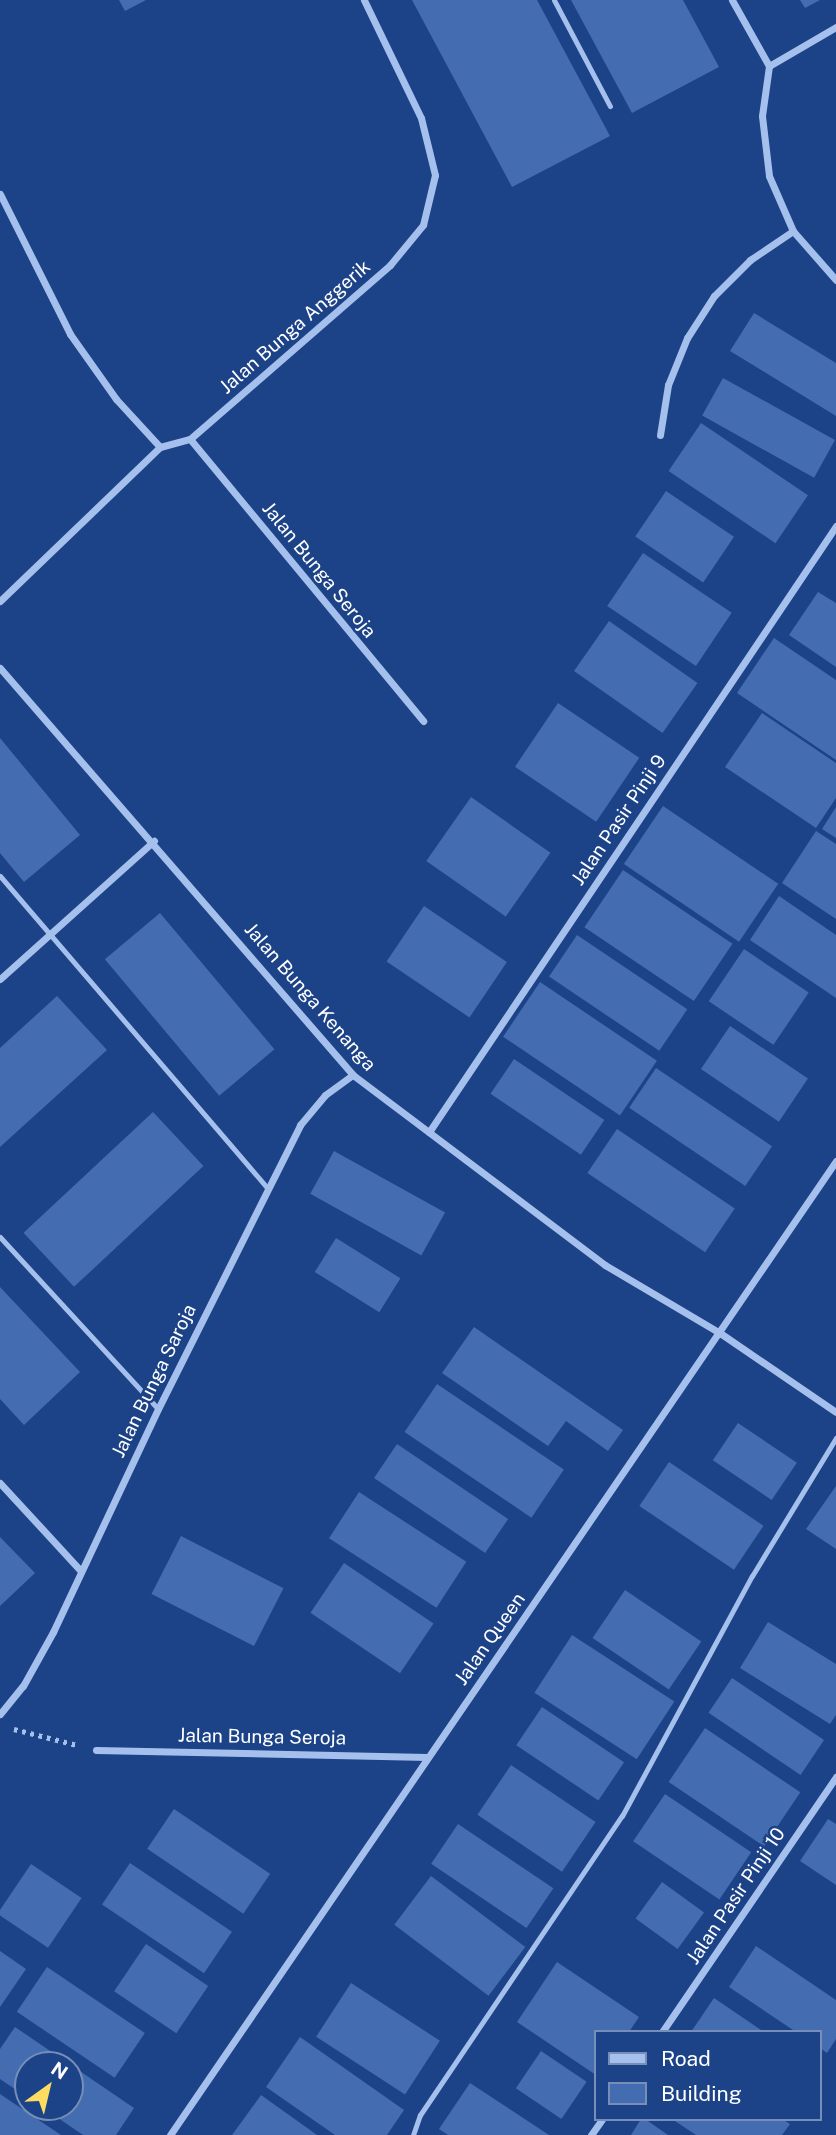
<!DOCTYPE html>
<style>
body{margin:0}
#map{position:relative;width:836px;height:2135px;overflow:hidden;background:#1c4388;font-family:"Public Sans",sans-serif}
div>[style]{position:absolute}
.building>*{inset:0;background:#446cb1;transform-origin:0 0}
.path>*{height:4.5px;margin-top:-2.25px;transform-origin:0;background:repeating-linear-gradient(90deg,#a5c0ec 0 3.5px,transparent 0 8.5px)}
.service>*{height:5px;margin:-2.5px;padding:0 2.5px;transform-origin:2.5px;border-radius:2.5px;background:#a5c0ec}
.minor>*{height:7px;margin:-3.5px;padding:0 3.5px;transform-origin:3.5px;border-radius:3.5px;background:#a5c0ec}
span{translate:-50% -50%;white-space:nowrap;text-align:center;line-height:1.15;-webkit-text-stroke:5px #1c4388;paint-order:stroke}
.street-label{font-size:19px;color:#fff}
.legend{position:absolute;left:594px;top:2030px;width:228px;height:91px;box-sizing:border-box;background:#1c4388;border:2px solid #778eb8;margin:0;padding:9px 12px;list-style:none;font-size:21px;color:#fff}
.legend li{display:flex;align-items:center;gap:14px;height:35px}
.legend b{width:35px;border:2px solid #778eb8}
.north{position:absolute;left:14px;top:2051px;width:70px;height:70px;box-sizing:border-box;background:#1c4388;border:2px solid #778eb8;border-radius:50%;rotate:34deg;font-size:19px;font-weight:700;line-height:28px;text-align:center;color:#fff}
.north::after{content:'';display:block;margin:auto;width:24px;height:32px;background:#fddc62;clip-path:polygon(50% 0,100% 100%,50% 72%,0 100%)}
</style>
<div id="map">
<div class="building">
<div style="clip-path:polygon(119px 0,146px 0,125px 11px)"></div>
<div style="clip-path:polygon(412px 0,537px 0,610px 136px,512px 187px)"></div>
<div style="clip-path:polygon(571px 0,683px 0,719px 67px,632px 113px)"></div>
<div style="clip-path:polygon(800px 0,820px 0,805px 8px)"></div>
<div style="clip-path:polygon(754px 313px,836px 363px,836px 416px,730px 351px)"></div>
<div style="left:723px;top:378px;width:128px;height:43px;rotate:29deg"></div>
<div style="left:701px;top:423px;width:129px;height:58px;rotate:34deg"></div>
<div style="left:666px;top:491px;width:82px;height:55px;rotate:34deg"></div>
<div style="left:643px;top:553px;width:107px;height:64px;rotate:34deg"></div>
<div style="clip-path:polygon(818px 592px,836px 603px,836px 667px,789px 635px)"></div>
<div style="left:609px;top:621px;width:108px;height:61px;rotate:35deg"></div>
<div style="clip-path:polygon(774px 638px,836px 680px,836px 760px,737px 693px)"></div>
<div style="left:558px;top:703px;width:98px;height:77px;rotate:34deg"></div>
<div style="clip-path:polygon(762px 713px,836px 763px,836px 798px,816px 828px,725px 767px)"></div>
<div style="clip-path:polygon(0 738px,80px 835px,24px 882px,0 853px)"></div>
<div style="left:471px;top:797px;width:97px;height:78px;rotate:35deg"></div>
<div style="left:663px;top:806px;width:139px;height:70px;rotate:34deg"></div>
<div style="clip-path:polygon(836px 807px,836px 838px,822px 829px)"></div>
<div style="clip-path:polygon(816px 831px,836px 844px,836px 919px,782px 883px)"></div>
<div style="left:623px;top:870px;width:132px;height:69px;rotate:34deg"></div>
<div style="clip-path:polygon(779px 896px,836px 935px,836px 998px,750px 940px)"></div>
<div style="left:424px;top:906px;width:100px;height:67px;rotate:34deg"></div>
<div style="left:160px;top:913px;width:178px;height:72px;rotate:50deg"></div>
<div style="left:577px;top:935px;width:133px;height:50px;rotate:34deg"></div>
<div style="left:744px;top:949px;width:78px;height:63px;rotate:34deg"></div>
<div style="left:540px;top:982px;width:141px;height:66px;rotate:34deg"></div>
<div style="clip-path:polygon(57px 996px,107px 1050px,0 1147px,0 1048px)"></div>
<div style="left:730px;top:1026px;width:94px;height:52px;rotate:34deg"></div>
<div style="left:514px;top:1059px;width:109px;height:42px;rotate:34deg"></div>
<div style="left:656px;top:1068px;width:140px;height:48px;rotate:34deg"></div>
<div style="left:153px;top:1112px;width:74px;height:177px;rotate:47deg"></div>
<div style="left:617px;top:1129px;width:142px;height:53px;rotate:34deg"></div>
<div style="left:334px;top:1151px;width:127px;height:49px;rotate:29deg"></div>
<div style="left:336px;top:1238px;width:76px;height:40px;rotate:32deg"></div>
<div style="clip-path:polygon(0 1287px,80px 1372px,24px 1425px,0 1399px)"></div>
<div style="clip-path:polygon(474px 1327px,623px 1430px,608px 1451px,566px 1421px,548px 1446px,442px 1373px)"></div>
<div style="left:437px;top:1384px;width:153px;height:58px;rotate:34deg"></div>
<div style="left:738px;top:1423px;width:71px;height:45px;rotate:34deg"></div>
<div style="left:397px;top:1444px;width:134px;height:41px;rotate:34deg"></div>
<div style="left:669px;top:1462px;width:114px;height:53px;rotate:34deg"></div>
<div style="clip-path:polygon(836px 1486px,836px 1549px,806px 1529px)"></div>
<div style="left:359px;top:1492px;width:128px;height:55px;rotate:33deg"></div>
<div style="left:181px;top:1536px;width:115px;height:65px;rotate:27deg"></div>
<div style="clip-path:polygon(0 1537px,35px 1573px,0 1606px)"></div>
<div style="left:344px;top:1563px;width:108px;height:60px;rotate:34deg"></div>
<div style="left:625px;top:1590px;width:92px;height:58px;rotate:34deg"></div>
<div style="clip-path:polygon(768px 1622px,836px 1664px,836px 1715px,830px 1724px,740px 1668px)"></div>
<div style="left:572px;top:1635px;width:122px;height:69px;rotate:33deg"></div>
<div style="left:732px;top:1678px;width:111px;height:42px;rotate:34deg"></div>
<div style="left:542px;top:1707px;width:99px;height:46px;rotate:34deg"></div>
<div style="left:705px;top:1728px;width:115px;height:65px;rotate:34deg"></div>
<div style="left:511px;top:1765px;width:102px;height:60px;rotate:34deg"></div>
<div style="left:665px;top:1794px;width:104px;height:57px;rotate:34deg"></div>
<div style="left:174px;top:1809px;width:116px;height:48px;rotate:34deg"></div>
<div style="clip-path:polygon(828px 1819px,836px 1824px,836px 1885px,800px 1861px)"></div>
<div style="left:458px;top:1824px;width:115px;height:48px;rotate:34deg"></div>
<div style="left:130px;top:1863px;width:123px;height:50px;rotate:34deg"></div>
<div style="left:31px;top:1864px;width:61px;height:60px;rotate:34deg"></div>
<div style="left:431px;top:1876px;width:118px;height:61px;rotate:37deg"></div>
<div style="left:662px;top:1882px;width:52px;height:45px;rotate:36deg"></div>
<div style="left:146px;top:1944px;width:75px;height:57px;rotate:34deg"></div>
<div style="clip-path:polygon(756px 1946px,836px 2000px,836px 2039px,827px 2053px,820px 2048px,820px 2032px,796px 2032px,729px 1987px)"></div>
<div style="clip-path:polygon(0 1951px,26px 1969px,0 2007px)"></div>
<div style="clip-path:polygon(557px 1962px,639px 2017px,629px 2032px,596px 2032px,596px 2075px,517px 2022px)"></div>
<div style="left:47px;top:1967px;width:118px;height:54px;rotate:34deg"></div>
<div style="left:351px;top:1983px;width:106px;height:64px;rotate:33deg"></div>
<div style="clip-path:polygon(714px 1998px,764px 2032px,691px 2032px)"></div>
<div style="clip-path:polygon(15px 2027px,134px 2108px,116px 2135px,83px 2135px,42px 2107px,70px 2107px,70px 2065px,28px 2065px,28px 2098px,0 2079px,0 2049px)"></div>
<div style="clip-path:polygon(300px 2037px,404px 2110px,387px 2135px,335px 2135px,266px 2087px)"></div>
<div style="left:541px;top:2051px;width:55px;height:45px;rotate:34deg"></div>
<div style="clip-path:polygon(470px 2083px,549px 2135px,448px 2135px,439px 2129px)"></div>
<div style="clip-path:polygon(0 2094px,61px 2135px,0 2135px)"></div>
<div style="clip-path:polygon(261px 2095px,317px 2135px,232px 2135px)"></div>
<div style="clip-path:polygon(641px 2119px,645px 2119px,668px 2135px,631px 2135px)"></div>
<div style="clip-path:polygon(672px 2119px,782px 2119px,790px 2124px,782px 2135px,696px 2135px)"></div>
</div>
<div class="path">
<div style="left:14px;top:1729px;width:65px;rotate:14.3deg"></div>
</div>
<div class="service">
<div style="left:554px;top:0;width:120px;rotate:62.2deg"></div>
<div style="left:0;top:876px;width:411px;rotate:49.4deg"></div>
<div style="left:0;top:1237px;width:234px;rotate:47.4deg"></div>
<div style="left:413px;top:2135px;width:21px;rotate:-71deg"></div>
<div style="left:420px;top:2115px;width:361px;rotate:-56deg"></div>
<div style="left:622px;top:1816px;width:273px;rotate:-61.6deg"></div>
<div style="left:752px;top:1576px;width:162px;rotate:-58.7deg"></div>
</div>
<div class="minor">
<div style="left:732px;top:0;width:76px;rotate:60.7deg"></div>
<div style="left:769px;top:66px;width:50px;rotate:98deg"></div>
<div style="left:762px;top:116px;width:60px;rotate:83.3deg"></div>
<div style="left:769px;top:176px;width:60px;rotate:66.4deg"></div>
<div style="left:793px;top:231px;width:65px;rotate:48.7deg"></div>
<div style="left:769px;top:66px;width:78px;rotate:-30.2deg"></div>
<div style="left:0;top:194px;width:157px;rotate:63.4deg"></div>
<div style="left:70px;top:334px;width:80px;rotate:54.7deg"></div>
<div style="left:116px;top:399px;width:65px;rotate:47.5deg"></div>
<div style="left:660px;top:435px;width:51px;rotate:-80.9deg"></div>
<div style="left:668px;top:385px;width:51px;rotate:-68deg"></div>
<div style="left:687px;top:338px;width:50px;rotate:-57.3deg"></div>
<div style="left:714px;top:296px;width:51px;rotate:-45deg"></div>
<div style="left:750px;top:260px;width:52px;rotate:-34deg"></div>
<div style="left:190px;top:439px;width:366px;rotate:50.4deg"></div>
<div style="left:0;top:601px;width:222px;rotate:-43.9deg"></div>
<div style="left:160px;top:447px;width:31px;rotate:-15deg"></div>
<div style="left:190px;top:439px;width:265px;rotate:-41deg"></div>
<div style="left:390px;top:265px;width:52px;rotate:-50.5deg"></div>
<div style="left:423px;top:225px;width:51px;rotate:-76.5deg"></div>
<div style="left:435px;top:175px;width:59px;rotate:-103.8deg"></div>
<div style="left:421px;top:118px;width:131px;rotate:-115.8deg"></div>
<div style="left:0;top:668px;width:539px;rotate:49.06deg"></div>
<div style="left:353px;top:1075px;width:316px;rotate:37deg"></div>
<div style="left:605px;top:1265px;width:134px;rotate:30.6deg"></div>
<div style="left:720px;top:1333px;width:140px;rotate:34.3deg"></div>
<div style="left:0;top:979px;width:207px;rotate:-41.9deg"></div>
<div style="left:429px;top:1132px;width:730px;rotate:-56.11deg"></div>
<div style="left:0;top:1483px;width:118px;rotate:47.4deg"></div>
<div style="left:0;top:1714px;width:36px;rotate:-51deg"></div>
<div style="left:23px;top:1686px;width:62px;rotate:-60.9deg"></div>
<div style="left:53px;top:1632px;width:246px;rotate:-64.8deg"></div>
<div style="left:158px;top:1409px;width:318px;rotate:-63.4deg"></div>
<div style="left:300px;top:1125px;width:39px;rotate:-50deg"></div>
<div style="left:325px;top:1095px;width:34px;rotate:-36deg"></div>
<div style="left:96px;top:1750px;width:331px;rotate:1.2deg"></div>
<div style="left:662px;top:2032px;width:309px;rotate:-55.7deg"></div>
<div style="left:170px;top:2135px;width:1180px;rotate:-55.64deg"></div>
<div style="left:591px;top:2135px;width:19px;rotate:-55deg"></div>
</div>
<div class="street-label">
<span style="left:295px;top:327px;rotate:-41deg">Jalan Bunga Anggerik</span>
<span style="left:319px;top:570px;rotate:51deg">Jalan Bunga Seroja</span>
<span style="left:619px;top:820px;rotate:-56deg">Jalan Pasir Pinji 9</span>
<span style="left:310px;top:997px;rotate:49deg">Jalan Bunga Kenanga</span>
<span style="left:154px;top:1381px;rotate:-64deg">Jalan Bunga Saroja</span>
<span style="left:490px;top:1639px;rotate:-55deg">Jalan Queen</span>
<span style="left:262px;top:1737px;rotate:1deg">Jalan Bunga Seroja</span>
<span style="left:736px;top:1896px;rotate:-56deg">Jalan Pasir Pinji 10</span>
</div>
<ul class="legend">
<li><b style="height:9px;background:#a5c0ec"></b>Road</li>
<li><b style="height:19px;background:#446cb1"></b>Building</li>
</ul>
<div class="north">N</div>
</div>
